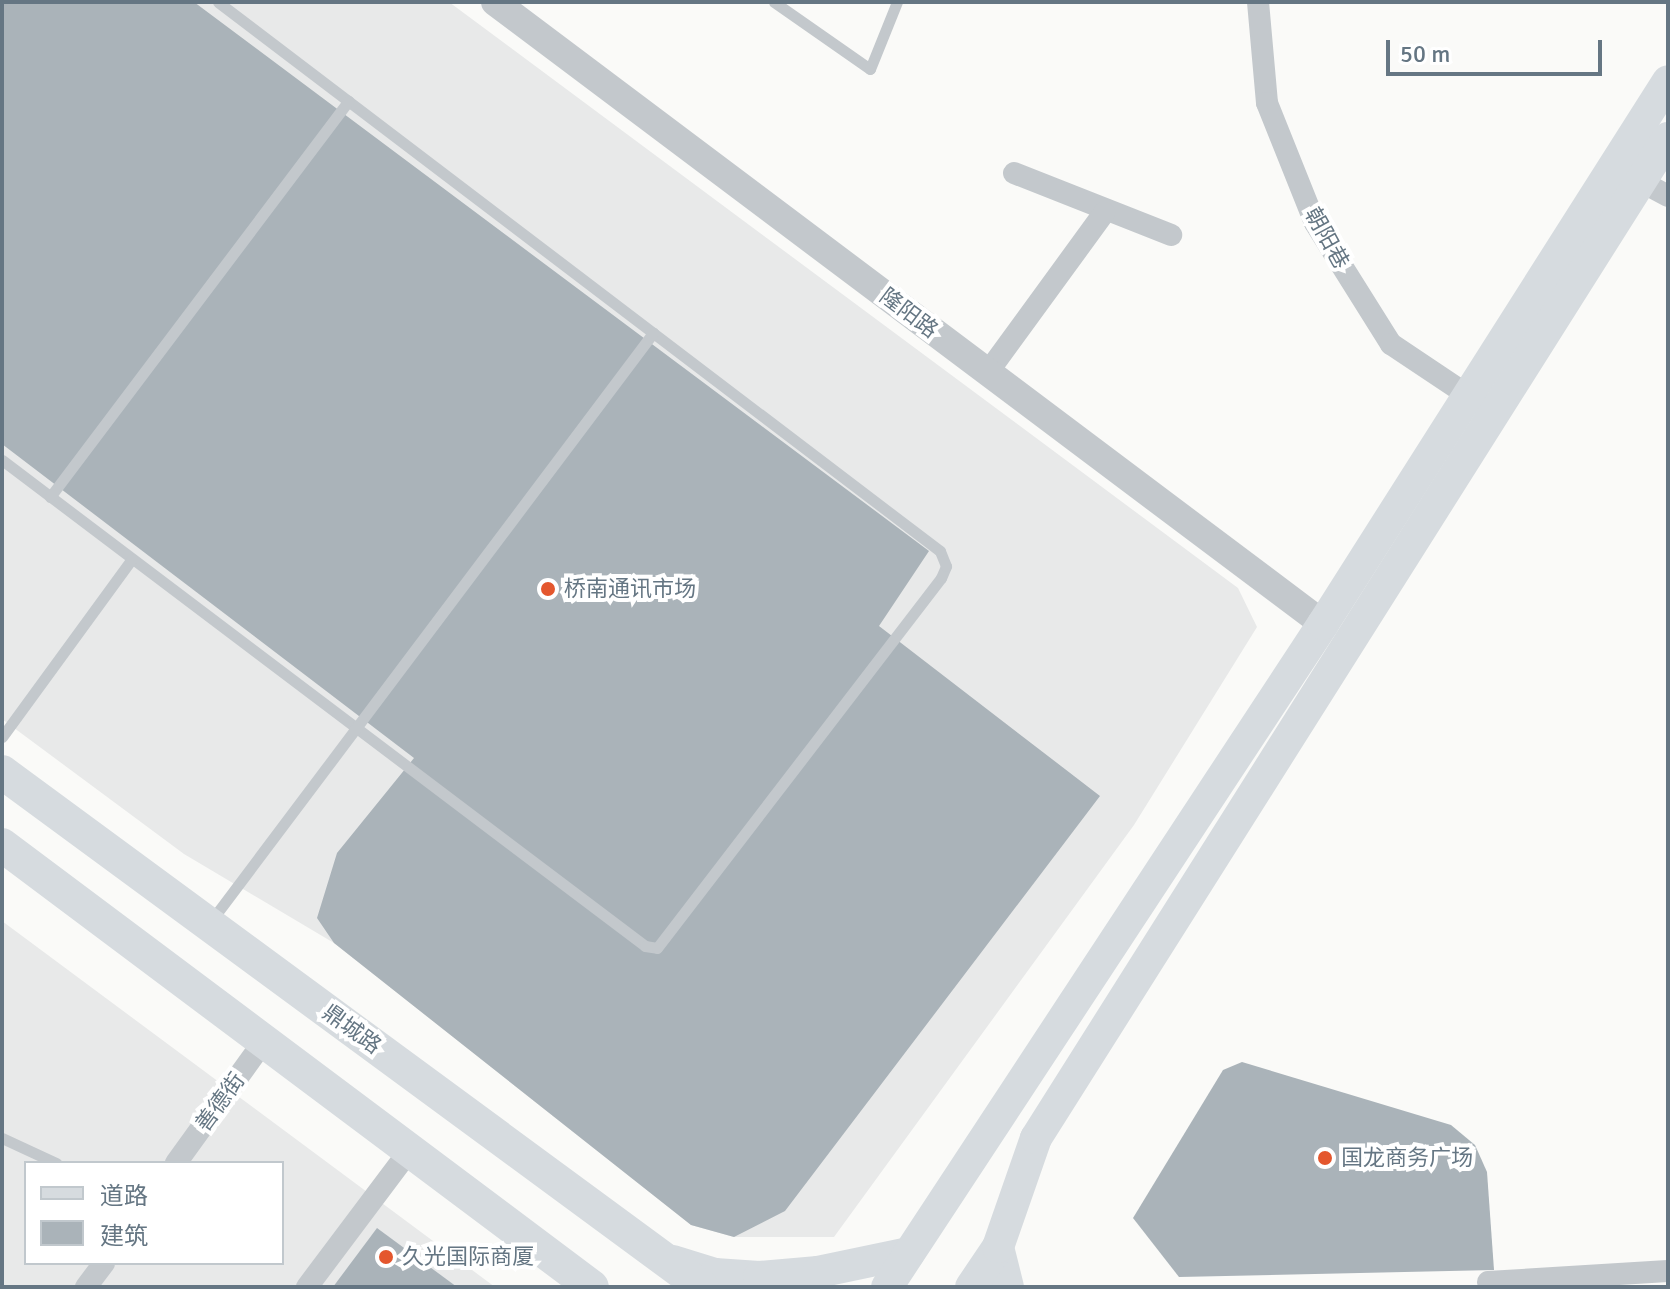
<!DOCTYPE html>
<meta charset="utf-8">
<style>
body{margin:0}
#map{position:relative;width:1670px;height:1289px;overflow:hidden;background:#fafaf8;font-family:Signika,"Noto Sans SC",sans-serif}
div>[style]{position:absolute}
.built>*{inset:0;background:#e8e9e9}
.building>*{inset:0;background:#aab3b9}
.service>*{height:11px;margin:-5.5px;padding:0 5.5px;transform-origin:5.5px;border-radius:5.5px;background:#c3c8cc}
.minor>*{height:22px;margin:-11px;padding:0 11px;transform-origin:11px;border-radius:11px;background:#c3c8cc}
.tertiary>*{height:28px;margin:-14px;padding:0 14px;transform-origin:14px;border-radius:14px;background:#c3c8cc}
.secondary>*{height:32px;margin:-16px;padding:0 16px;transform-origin:16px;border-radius:16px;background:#d6dbdf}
.primary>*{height:34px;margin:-17px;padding:0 17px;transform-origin:17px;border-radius:17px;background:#d6dbdf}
.dots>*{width:22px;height:22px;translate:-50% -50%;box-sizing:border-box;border:4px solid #fff;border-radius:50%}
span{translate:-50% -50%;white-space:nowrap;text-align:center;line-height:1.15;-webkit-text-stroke:8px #fff;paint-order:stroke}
.street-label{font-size:22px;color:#657683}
.poi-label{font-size:22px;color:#657683}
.left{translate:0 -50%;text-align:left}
.frame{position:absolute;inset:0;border:4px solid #657683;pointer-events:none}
.legend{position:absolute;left:24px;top:1161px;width:260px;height:104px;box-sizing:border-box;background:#fff;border:2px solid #c1c8cd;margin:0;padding:10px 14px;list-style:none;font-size:24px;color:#657683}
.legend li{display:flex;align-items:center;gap:16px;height:40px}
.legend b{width:40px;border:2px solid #c1c8cd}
.scale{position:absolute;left:1386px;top:40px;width:216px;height:36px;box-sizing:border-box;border:4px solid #657683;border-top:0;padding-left:10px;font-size:24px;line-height:28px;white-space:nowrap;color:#657683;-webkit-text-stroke:6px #fff;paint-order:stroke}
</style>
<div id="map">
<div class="built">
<div style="clip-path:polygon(2px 2px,449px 2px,1238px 588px,1257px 627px,1134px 825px,834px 1237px,734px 1237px,691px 1225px,334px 943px,184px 854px,2px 719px)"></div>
<div style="clip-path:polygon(evenodd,2px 921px,495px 1287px,2px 1287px,2px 921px,26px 1163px,282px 1163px,282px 1263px,26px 1263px,26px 1163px)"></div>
</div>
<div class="building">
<div style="clip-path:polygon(2px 2px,194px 2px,929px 551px,879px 626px,1100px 796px,785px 1211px,734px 1237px,691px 1225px,334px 943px,317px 918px,337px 853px,414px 758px,2px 444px)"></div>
<div style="clip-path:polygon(1242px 1062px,1451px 1125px,1475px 1145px,1487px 1172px,1494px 1270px,1179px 1277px,1133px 1218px,1223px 1070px)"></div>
<div style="clip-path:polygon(377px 1228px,457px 1287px,333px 1287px)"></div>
</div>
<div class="service">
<div style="left:774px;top:2px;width:117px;rotate:34.9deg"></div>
<div style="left:870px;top:69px;width:72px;rotate:-68.1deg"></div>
<div style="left:2px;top:460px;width:806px;rotate:37.08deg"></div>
<div style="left:645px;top:946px;width:12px;rotate:9deg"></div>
<div style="left:657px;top:948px;width:466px;rotate:-52.5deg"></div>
<div style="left:941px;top:578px;width:13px;rotate:-67deg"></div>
<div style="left:946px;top:566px;width:16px;rotate:-112deg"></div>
<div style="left:940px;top:551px;width:907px;rotate:-142.75deg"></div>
<div style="left:50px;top:497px;width:496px;rotate:-53deg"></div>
<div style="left:2px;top:737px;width:220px;rotate:-53.9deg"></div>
<div style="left:211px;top:921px;width:736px;rotate:-53.07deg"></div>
<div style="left:2px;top:1138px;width:60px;rotate:24.8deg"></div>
</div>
<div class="minor">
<div style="left:1258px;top:2px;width:101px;rotate:84.9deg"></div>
<div style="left:1267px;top:103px;width:129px;rotate:68.2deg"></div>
<div style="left:1315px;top:223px;width:143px;rotate:57.9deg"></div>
<div style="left:1391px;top:344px;width:106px;rotate:33.8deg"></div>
<div style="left:1014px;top:173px;width:169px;rotate:21.5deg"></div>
<div style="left:1629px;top:175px;width:44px;rotate:28.3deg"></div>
<div style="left:988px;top:372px;width:197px;rotate:-53.9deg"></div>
<div style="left:176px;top:1163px;width:150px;rotate:-54.2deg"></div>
<div style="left:1488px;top:1282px;width:180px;rotate:-3.5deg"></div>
<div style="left:86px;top:1287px;width:30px;rotate:-53deg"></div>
<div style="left:307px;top:1287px;width:171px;rotate:-53.1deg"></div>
</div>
<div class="tertiary">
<div style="left:495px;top:2px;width:1036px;rotate:36.91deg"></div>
</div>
<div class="secondary">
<div style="left:998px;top:1247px;width:41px;rotate:76deg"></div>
<div style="left:673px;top:1261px;width:44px;rotate:17.2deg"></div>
<div style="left:715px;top:1274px;width:44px;rotate:3.9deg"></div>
<div style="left:759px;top:1277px;width:59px;rotate:-4.8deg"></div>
<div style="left:818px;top:1272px;width:93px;rotate:-11.8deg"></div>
<div style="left:887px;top:1287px;width:794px;rotate:-56.67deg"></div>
<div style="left:1323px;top:624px;width:643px;rotate:-57.57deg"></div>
<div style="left:971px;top:1287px;width:48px;rotate:-56deg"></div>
<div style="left:998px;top:1247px;width:115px;rotate:-70.8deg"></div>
<div style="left:1036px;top:1138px;width:1183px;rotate:-57.71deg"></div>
</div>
<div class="primary">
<div style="left:2px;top:772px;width:869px;rotate:36.34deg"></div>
<div style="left:2px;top:845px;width:737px;rotate:36.84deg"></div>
</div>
<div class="dots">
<div style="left:548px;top:589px;background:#e4572e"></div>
<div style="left:1325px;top:1158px;background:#e4572e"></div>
<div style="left:386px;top:1257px;background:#e4572e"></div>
</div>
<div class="street-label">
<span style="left:1327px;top:238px;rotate:61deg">朝阳巷</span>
<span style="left:909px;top:313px;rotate:37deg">隆阳路</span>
<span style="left:352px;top:1029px;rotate:36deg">鼎城路</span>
<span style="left:220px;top:1102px;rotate:-54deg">善德街</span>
</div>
<div class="poi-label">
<span class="left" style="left:564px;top:589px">桥南通讯市场</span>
<span class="left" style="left:1341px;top:1158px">国龙商务广场</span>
<span class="left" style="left:402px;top:1257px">久光国际商厦</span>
</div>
<div class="frame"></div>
<ul class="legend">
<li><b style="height:10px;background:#d6dbdf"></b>道路</li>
<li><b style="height:22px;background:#aab3b9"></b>建筑</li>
</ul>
<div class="scale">50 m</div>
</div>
